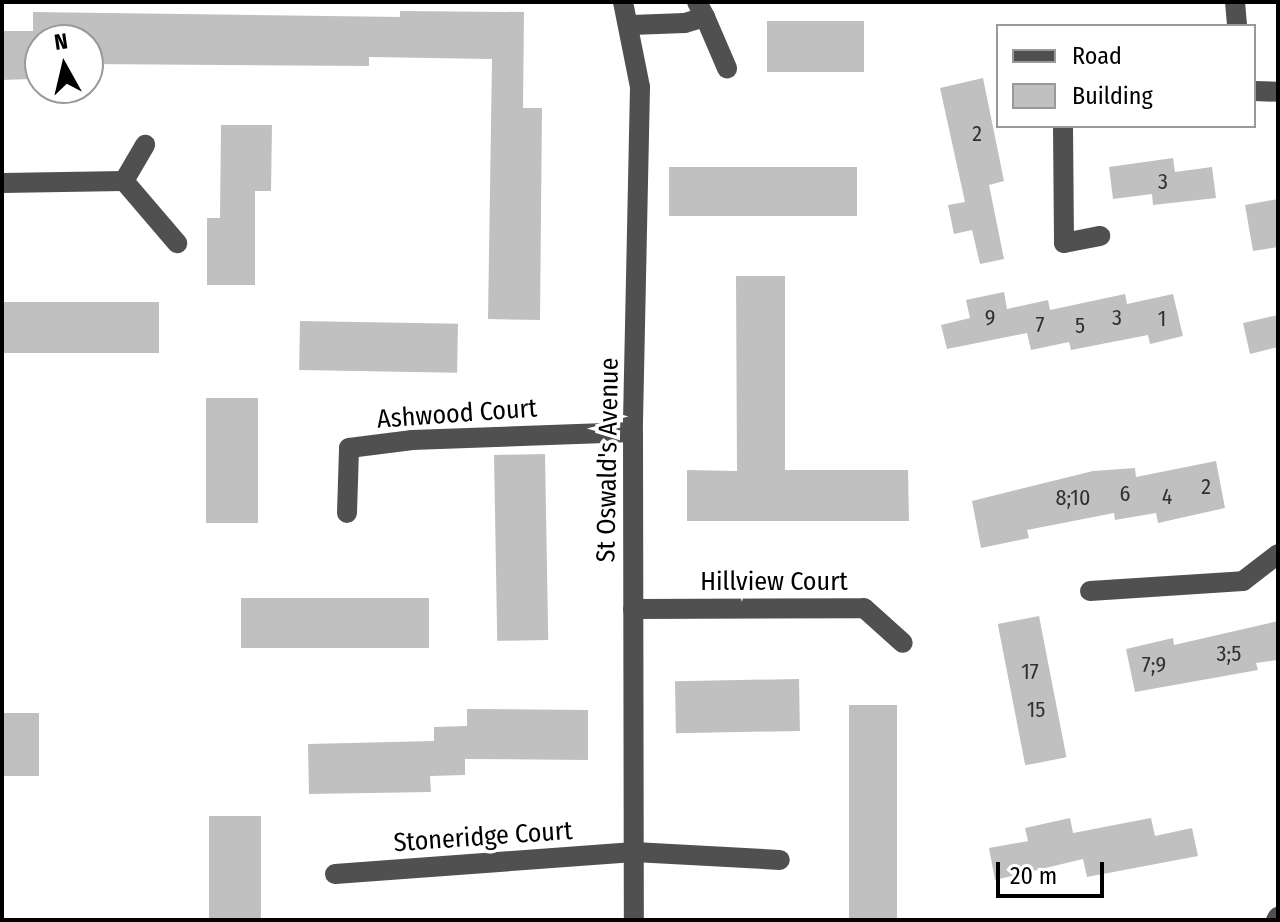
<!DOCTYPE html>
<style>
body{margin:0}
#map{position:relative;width:1280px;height:922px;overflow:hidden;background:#fff;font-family:"Fira Sans Condensed",sans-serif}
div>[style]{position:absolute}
.building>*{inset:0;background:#c0c0c0;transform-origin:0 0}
.minor>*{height:20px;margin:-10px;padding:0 10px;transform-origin:10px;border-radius:10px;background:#505050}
span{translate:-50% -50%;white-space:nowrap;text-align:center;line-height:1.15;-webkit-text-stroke:7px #fff;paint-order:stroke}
.number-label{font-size:22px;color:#303030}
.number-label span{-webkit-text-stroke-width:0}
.street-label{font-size:26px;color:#000}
.frame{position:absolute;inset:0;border:4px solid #000;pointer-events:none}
.legend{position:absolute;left:996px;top:24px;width:260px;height:104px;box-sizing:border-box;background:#fff;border:2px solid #999;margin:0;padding:10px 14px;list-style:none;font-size:24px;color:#000}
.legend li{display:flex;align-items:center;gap:16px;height:40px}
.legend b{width:40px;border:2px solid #999}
.north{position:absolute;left:24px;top:24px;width:80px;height:80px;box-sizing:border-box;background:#fff;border:2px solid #999;border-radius:50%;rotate:352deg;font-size:22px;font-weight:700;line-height:32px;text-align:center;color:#000}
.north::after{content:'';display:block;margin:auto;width:28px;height:36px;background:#000;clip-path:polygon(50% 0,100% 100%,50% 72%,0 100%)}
.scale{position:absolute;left:996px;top:862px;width:108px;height:36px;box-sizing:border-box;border:4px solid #000;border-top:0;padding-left:10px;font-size:24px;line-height:28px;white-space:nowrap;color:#000;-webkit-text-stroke:6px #fff;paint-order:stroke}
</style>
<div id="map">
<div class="building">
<div style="clip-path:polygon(400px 11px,524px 12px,523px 108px,542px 108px,540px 320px,488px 319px,492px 59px,369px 57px,369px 66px,88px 64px,88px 40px,40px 40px,40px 64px,31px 63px,31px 79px,2px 80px,2px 31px,33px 31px,33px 12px,400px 17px)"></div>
<div style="left:767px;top:21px;width:97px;height:51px"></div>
<div style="clip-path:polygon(983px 78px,1004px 181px,989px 185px,1004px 259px,980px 264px,972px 230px,954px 234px,948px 205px,965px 202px,940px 88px)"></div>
<div style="clip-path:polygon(221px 125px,272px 125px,271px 191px,255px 191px,255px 285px,207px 285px,207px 218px,220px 218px)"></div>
<div style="clip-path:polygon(1173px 158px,1175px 172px,1212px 167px,1216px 198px,1153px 205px,1152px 194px,1113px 199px,1109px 167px)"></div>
<div style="left:669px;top:167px;width:188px;height:49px"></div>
<div style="clip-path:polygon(1278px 199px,1278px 247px,1253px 251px,1245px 205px)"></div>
<div style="clip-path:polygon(736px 276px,785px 276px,785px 470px,908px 470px,909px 521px,687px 521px,687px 470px,737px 471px)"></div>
<div style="clip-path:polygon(1004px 292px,1007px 309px,1048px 300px,1050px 310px,1125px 294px,1127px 304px,1173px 294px,1183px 336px,1150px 344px,1148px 335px,1071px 350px,1069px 342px,1031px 350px,1027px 333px,947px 349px,941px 325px,970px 318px,966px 300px)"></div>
<div style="left:2px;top:302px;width:157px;height:51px"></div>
<div style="clip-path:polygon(1278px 315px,1278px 347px,1250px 354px,1243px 323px)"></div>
<div style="left:300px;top:321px;width:158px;height:49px;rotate:1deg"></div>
<div style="left:206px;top:398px;width:52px;height:125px"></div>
<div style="left:545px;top:454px;width:186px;height:51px;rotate:89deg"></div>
<div style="clip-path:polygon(1216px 461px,1225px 508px,1158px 523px,1156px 513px,1115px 520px,1114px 513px,1027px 530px,1029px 538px,981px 548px,972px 501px,1093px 471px,1135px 468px,1136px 477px)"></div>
<div style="left:429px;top:598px;width:50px;height:188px;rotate:90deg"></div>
<div style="left:1039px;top:616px;width:144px;height:42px;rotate:79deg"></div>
<div style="clip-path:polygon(1278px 621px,1278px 660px,1256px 663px,1258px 670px,1135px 692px,1126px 649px,1173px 638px,1174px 645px)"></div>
<div style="left:799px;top:679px;width:52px;height:124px;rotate:89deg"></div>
<div style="left:849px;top:705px;width:48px;height:215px"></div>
<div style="clip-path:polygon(467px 709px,588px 710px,588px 760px,465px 759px,465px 775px,430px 776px,431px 792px,309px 794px,308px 744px,434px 741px,434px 727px,467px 726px)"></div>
<div style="left:2px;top:713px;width:37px;height:63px"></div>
<div style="left:209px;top:816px;width:52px;height:104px"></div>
<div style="clip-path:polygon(1070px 818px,1073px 833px,1151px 818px,1155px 836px,1192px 828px,1198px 856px,1087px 877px,1083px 859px,995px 880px,989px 848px,1028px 841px,1025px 828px)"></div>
</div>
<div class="minor">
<div style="left:623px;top:2px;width:87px;rotate:78.7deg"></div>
<div style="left:640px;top:87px;width:345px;rotate:91.2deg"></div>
<div style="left:633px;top:432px;width:488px;rotate:89.9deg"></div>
<div style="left:1235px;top:2px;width:24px;rotate:85deg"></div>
<div style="left:705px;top:17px;width:56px;rotate:66.7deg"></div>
<div style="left:631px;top:25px;width:54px;rotate:-2.1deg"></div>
<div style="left:685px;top:23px;width:21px;rotate:-17deg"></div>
<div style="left:705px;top:17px;width:17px;rotate:-118deg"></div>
<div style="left:1254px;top:91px;width:24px;rotate:2deg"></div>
<div style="left:1063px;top:126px;width:117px;rotate:89.5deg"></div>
<div style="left:1064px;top:243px;width:37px;rotate:-11deg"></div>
<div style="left:124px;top:181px;width:82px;rotate:49.5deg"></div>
<div style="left:2px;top:183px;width:122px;rotate:-0.9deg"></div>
<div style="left:124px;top:181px;width:42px;rotate:-59.7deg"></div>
<div style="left:347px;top:513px;width:65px;rotate:-88.2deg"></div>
<div style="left:349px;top:448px;width:64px;rotate:-7.2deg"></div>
<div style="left:412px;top:440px;width:221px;rotate:-2.1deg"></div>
<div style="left:1090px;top:591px;width:153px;rotate:-3.7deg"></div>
<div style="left:1243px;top:581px;width:44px;rotate:-37.6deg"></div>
<div style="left:633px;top:609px;width:231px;rotate:-0.2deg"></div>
<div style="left:864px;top:608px;width:52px;rotate:41.9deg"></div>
<div style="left:335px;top:874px;width:300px;rotate:-4.2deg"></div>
<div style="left:634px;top:852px;width:146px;rotate:3.1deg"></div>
<div style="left:1276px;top:920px;width:4px;rotate:-56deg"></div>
</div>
<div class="number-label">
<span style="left:977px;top:134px">2</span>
<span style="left:1163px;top:182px">3</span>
<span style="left:990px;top:318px">9</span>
<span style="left:1117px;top:318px">3</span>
<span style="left:1162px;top:319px">1</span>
<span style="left:1040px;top:325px">7</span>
<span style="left:1080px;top:326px">5</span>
<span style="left:1206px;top:487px">2</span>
<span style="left:1125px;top:494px">6</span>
<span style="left:1167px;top:497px">4</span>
<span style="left:1073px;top:498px">8;10</span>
<span style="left:1229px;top:654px">3;5</span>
<span style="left:1154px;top:665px">7;9</span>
<span style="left:1030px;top:672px">17</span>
<span style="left:1036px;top:710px">15</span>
</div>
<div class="street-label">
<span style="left:457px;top:414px;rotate:-4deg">Ashwood Court</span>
<span style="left:608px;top:460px;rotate:-89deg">St Oswald's Avenue</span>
<span style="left:774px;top:582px">Hillview Court</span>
<span style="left:483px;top:837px;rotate:-4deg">Stoneridge Court</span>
</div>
<div class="frame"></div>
<ul class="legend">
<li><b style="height:10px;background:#505050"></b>Road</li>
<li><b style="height:22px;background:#c0c0c0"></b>Building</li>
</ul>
<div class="north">N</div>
<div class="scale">20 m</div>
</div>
